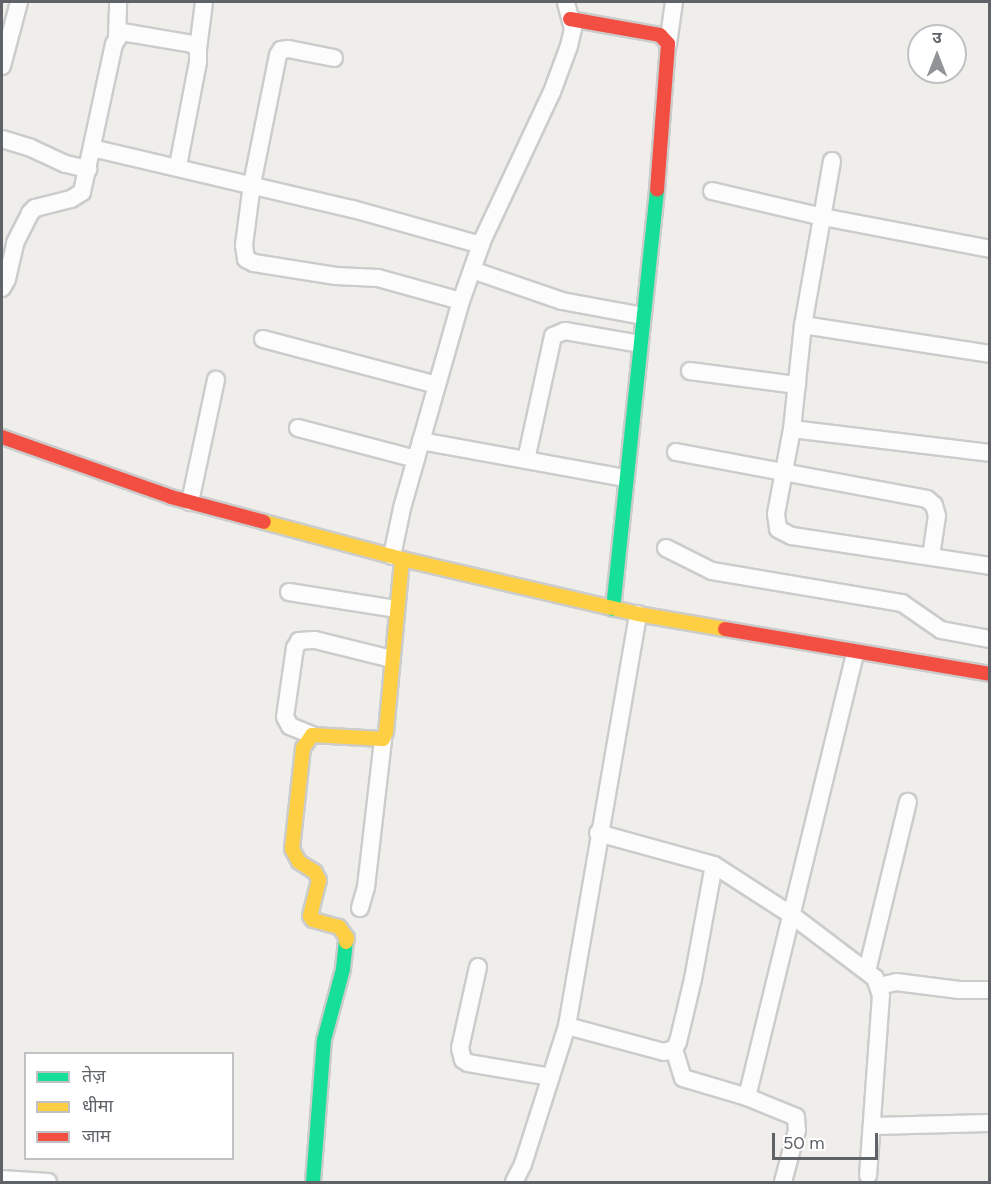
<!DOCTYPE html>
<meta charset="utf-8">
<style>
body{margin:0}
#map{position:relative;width:991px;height:1184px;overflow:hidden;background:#efeeea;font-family:Figtree,"Noto Sans Devanagari",sans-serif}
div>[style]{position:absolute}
.roads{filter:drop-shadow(2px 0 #cbcccc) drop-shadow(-2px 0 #cbcccc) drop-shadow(0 2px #cbcccc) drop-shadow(0 -2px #cbcccc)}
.street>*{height:16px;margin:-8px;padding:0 8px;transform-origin:8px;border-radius:8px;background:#fdfcfc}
.fast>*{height:14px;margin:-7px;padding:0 7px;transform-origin:7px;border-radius:7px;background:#16e098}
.slow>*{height:14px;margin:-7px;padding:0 7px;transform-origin:7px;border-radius:7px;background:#ffcf43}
.jam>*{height:14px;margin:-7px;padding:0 7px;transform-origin:7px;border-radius:7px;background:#f24e42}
span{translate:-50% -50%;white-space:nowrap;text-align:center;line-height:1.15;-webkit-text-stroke:4.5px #fff;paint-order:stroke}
.frame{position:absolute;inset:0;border:3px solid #5f6368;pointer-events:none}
.legend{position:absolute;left:24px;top:1052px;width:210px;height:108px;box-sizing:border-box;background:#fff;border:2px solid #bfc1c3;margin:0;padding:8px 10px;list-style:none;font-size:18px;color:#5f6368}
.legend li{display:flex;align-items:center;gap:12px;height:30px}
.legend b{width:30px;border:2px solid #bfc1c3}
.north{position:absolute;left:907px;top:24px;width:60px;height:60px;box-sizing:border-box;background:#fff;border:2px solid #bfc1c3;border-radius:50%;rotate:0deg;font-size:16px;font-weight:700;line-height:24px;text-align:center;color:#5f6368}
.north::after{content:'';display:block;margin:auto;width:21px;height:27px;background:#919496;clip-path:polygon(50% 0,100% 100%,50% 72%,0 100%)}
.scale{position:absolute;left:772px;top:1133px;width:106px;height:27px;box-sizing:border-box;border:3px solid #5f6368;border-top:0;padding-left:8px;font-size:18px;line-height:21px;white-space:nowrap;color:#5f6368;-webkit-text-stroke:4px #fff;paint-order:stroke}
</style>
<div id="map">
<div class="roads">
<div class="street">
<div style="left:117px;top:36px;width:34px;rotate:-88deg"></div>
<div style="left:668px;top:44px;width:42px;rotate:-81.9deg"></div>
<div style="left:198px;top:49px;width:47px;rotate:-82.7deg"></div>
<div style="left:334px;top:58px;width:47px;rotate:-168.9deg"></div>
<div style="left:288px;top:49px;width:7px;rotate:172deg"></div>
<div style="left:281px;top:50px;width:6px;rotate:121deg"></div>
<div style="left:278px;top:55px;width:132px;rotate:101.4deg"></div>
<div style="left:252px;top:184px;width:62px;rotate:97.5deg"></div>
<div style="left:244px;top:245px;width:14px;rotate:82deg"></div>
<div style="left:246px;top:259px;width:9px;rotate:27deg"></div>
<div style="left:254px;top:263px;width:83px;rotate:9deg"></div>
<div style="left:336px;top:276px;width:42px;rotate:2.7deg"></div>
<div style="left:378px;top:278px;width:86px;rotate:15.5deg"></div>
<div style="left:2px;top:66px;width:66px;rotate:-75.1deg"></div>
<div style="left:2px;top:139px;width:30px;rotate:17deg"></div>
<div style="left:31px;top:148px;width:38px;rotate:25deg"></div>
<div style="left:66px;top:164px;width:23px;rotate:13deg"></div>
<div style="left:92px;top:148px;width:268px;rotate:13.2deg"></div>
<div style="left:353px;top:209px;width:133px;rotate:15.7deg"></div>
<div style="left:832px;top:161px;width:167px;rotate:100deg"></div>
<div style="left:803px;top:325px;width:105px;rotate:96deg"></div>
<div style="left:792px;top:429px;width:86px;rotate:100.7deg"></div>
<div style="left:776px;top:514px;width:15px;rotate:82deg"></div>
<div style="left:778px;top:529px;width:16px;rotate:27deg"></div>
<div style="left:792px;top:536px;width:200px;rotate:8.6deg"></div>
<div style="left:712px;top:191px;width:114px;rotate:13.2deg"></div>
<div style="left:823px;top:217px;width:170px;rotate:10.8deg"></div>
<div style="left:472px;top:270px;width:95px;rotate:19deg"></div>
<div style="left:562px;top:301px;width:82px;rotate:10.5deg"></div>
<div style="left:2px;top:288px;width:10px;rotate:-61deg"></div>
<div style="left:7px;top:279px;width:37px;rotate:-77deg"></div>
<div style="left:15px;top:243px;width:34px;rotate:-63deg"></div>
<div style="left:30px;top:213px;width:7px;rotate:-45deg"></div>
<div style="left:35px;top:208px;width:37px;rotate:-14deg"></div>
<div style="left:71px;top:199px;width:13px;rotate:-32deg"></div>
<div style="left:82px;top:192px;width:151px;rotate:-77.8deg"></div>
<div style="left:114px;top:44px;width:14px;rotate:-56deg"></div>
<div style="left:122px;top:32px;width:71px;rotate:9.7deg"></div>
<div style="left:192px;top:44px;width:8px;rotate:40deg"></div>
<div style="left:198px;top:49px;width:13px;rotate:90deg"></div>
<div style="left:198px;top:62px;width:106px;rotate:100.9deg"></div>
<div style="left:803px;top:325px;width:189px;rotate:8.8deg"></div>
<div style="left:263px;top:339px;width:180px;rotate:14.8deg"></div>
<div style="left:690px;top:371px;width:108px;rotate:7.5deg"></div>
<div style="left:298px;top:428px;width:122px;rotate:14.7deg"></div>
<div style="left:792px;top:429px;width:199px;rotate:6.9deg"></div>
<div style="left:421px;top:441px;width:207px;rotate:10.3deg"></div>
<div style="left:676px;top:452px;width:255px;rotate:10.6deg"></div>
<div style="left:927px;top:499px;width:9px;rotate:41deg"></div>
<div style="left:934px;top:505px;width:11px;rotate:75deg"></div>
<div style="left:937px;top:516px;width:40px;rotate:98.5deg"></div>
<div style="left:526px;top:460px;width:127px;rotate:-77.7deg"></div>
<div style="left:553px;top:336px;width:13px;rotate:-23deg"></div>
<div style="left:565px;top:331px;width:76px;rotate:9.8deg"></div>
<div style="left:190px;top:502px;width:125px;rotate:-78deg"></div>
<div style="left:666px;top:548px;width:51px;rotate:26.6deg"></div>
<div style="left:712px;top:571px;width:193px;rotate:9.6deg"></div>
<div style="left:902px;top:603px;width:47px;rotate:34.7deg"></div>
<div style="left:941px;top:630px;width:50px;rotate:10.4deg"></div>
<div style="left:392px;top:556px;width:49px;rotate:-78.2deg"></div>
<div style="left:402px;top:508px;width:215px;rotate:-74.1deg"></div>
<div style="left:461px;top:301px;width:66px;rotate:-70.5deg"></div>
<div style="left:483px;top:239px;width:162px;rotate:-64.9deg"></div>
<div style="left:552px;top:92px;width:49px;rotate:-69.7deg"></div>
<div style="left:569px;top:46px;width:17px;rotate:-77deg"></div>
<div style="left:573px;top:29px;width:28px;rotate:-105deg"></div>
<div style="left:289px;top:592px;width:108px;rotate:9deg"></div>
<div style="left:312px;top:735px;width:24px;rotate:-158deg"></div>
<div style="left:290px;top:726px;width:10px;rotate:-119deg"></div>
<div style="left:285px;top:717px;width:70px;rotate:-81.8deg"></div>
<div style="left:295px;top:648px;width:8px;rotate:-60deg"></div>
<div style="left:299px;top:641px;width:16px;rotate:-4deg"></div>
<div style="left:315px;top:640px;width:79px;rotate:13.9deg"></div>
<div style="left:598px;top:833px;width:120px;rotate:15.4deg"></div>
<div style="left:714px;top:865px;width:94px;rotate:32.8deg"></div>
<div style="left:793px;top:916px;width:103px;rotate:37.1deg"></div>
<div style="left:875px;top:978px;width:18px;rotate:71deg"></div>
<div style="left:881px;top:995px;width:181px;rotate:94.1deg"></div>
<div style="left:360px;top:908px;width:22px;rotate:-74deg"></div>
<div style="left:366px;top:887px;width:149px;rotate:-83.4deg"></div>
<div style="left:478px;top:967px;width:83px;rotate:102.5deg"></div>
<div style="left:460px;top:1048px;width:12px;rotate:76deg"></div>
<div style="left:463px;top:1060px;width:6px;rotate:31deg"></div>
<div style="left:468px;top:1063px;width:84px;rotate:9.6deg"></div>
<div style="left:867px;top:971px;width:174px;rotate:-76.4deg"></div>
<div style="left:879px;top:986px;width:17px;rotate:-13deg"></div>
<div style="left:896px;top:982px;width:64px;rotate:7.2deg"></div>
<div style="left:959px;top:990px;width:31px"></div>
<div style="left:567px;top:1026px;width:100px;rotate:15deg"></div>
<div style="left:664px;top:1052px;width:10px;rotate:-17deg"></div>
<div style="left:674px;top:1049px;width:8px;rotate:-60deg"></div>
<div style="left:678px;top:1042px;width:65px;rotate:-76.6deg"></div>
<div style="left:693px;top:979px;width:116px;rotate:-79.6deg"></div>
<div style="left:674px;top:1049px;width:30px;rotate:73deg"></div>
<div style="left:683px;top:1078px;width:67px;rotate:16.5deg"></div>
<div style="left:747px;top:1097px;width:53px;rotate:22.2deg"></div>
<div style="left:796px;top:1117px;width:13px;rotate:86deg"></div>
<div style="left:797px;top:1130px;width:54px;rotate:105.1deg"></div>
<div style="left:747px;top:1097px;width:457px;rotate:-76.3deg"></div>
<div style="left:873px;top:1126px;width:117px;rotate:-1.5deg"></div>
<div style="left:2px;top:1179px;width:46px;rotate:3.7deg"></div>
<div style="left:514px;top:1182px;width:20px;rotate:-63deg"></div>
<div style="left:523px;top:1164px;width:145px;rotate:-72.3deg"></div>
<div style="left:567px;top:1026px;width:418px;rotate:-80.2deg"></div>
</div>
<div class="fast">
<div style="left:613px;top:609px;width:421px;rotate:-84deg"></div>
<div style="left:313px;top:1182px;width:142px;rotate:-85.6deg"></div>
<div style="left:324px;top:1040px;width:73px;rotate:-75deg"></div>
<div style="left:343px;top:969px;width:27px;rotate:-84deg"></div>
</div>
<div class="slow">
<div style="left:264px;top:522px;width:143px;rotate:15deg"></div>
<div style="left:402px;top:559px;width:242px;rotate:13.1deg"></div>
<div style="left:638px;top:614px;width:88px;rotate:9.8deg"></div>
<div style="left:346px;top:942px;width:4px;rotate:-76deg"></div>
<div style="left:347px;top:938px;width:14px;rotate:-126deg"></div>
<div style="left:339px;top:927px;width:27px;rotate:-165deg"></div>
<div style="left:313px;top:920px;width:5px;rotate:-127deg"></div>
<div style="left:310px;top:916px;width:37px;rotate:-76deg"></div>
<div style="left:319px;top:880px;width:9px;rotate:-117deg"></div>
<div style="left:315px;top:872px;width:19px;rotate:-148deg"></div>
<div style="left:299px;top:862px;width:15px;rotate:-118deg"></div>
<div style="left:292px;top:849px;width:102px;rotate:-83.8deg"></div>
<div style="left:303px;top:748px;width:16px;rotate:-55deg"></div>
<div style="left:312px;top:735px;width:71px;rotate:3.2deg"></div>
<div style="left:383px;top:739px;width:8px;rotate:-67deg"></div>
<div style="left:386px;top:732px;width:174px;rotate:-84.7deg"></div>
</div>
<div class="jam">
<div style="left:570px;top:19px;width:91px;rotate:10.1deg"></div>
<div style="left:660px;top:35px;width:12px;rotate:48deg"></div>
<div style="left:668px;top:44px;width:146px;rotate:94.3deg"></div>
<div style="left:2px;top:437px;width:179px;rotate:19.5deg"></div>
<div style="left:171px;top:497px;width:96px;rotate:15deg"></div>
<div style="left:725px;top:629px;width:269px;rotate:9.6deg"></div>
</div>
</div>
<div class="frame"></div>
<ul class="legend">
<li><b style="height:8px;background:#16e098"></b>तेज़</li>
<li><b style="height:8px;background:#ffcf43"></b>धीमा</li>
<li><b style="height:8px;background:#f24e42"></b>जाम</li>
</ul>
<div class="north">उ</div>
<div class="scale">50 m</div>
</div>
